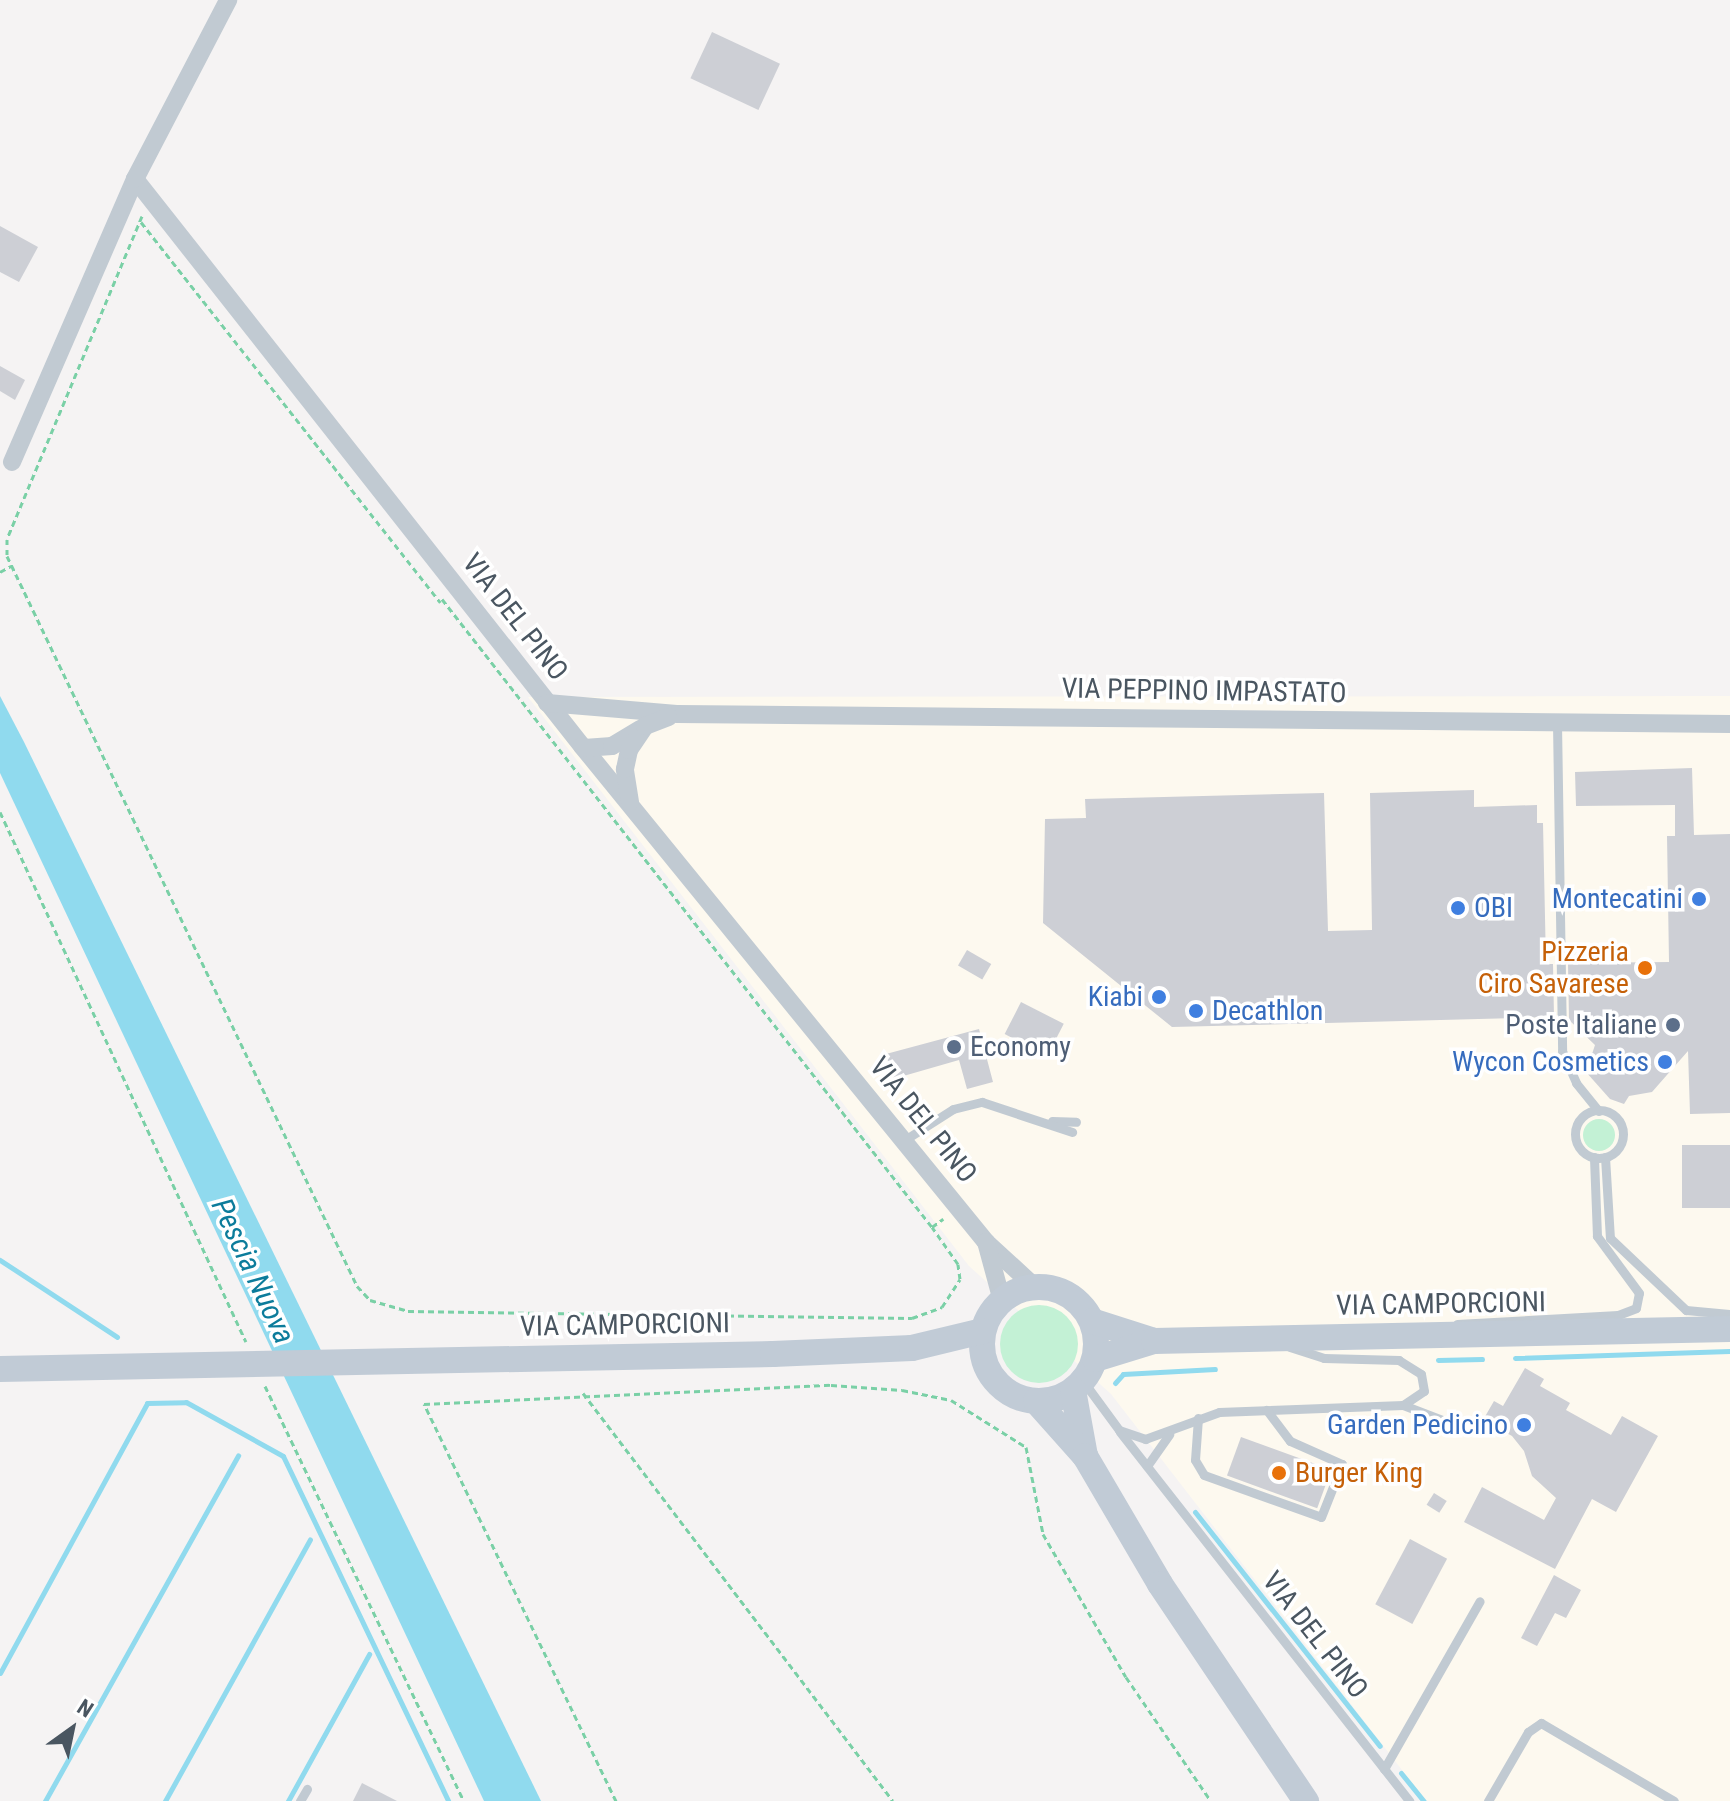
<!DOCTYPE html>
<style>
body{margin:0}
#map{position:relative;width:1730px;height:1801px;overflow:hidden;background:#f5f3f3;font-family:"Roboto Condensed",sans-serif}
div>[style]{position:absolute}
.commercial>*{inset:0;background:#fdf9ef}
.green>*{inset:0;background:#c3f1d5}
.round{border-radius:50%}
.water>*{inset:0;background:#90daee}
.stream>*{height:5px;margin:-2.5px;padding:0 2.5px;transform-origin:2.5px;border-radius:2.5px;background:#90daee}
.building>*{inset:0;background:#cdcfd5;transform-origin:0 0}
.path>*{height:3px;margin-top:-1.5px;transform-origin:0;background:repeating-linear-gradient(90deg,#7ad0a6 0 6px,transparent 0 10px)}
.lane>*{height:9px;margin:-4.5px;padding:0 4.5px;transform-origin:4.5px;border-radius:4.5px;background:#c1cad2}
.lane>.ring{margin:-4.5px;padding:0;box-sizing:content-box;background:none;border:9px solid #c1cad2;border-radius:50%}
.street>*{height:18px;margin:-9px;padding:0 9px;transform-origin:9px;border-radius:9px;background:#c1cad2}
.secondary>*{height:26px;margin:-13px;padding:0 13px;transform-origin:13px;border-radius:13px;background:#c1cbd6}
.secondary>.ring{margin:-13px;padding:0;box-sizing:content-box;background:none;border:26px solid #c1cbd6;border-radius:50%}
.dots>*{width:22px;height:22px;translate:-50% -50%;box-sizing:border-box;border:4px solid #fff;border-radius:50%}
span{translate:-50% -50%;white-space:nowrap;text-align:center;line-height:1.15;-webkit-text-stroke:7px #fff;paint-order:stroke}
.street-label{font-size:28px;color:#4a5661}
.shop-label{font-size:28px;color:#366cbe}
.right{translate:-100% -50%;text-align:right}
.left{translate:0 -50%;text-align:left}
.food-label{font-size:28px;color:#c56008}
.service-label{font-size:28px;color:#4e5e75}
.water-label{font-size:30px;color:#0c7c9b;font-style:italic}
.north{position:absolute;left:32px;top:1689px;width:80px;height:80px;-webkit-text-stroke:6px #fff;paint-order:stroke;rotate:33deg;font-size:22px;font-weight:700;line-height:32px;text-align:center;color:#4a5661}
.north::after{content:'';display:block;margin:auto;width:28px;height:36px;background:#4a5661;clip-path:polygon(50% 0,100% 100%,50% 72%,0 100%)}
</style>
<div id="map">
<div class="commercial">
<div style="clip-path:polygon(1730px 696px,1730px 1801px,1426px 1801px,1111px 1394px,969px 1266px,528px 697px)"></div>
</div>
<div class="green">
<div class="round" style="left:1583px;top:1119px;width:32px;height:32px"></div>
<div class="round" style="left:1000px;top:1305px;width:78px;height:78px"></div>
</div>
<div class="water">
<div style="clip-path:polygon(0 696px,24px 742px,541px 1801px,484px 1801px,0 773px)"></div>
</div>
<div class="stream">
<div style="left:0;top:1260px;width:140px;rotate:33.3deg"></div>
<div style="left:1515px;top:1358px;width:215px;rotate:-1.9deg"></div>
<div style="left:1438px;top:1360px;width:44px;rotate:-1.3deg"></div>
<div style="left:1115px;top:1383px;width:12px;rotate:-48deg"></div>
<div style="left:1123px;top:1374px;width:92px;rotate:-3.1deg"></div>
<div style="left:1195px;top:1512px;width:298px;rotate:51.7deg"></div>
<div style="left:0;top:1673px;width:307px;rotate:-61.4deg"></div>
<div style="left:147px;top:1403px;width:39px;rotate:-1deg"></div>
<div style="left:186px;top:1402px;width:111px;rotate:29.1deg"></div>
<div style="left:283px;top:1456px;width:382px;rotate:64.4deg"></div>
<div style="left:1401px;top:1773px;width:36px;rotate:51deg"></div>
<div style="left:45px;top:1801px;width:396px;rotate:-60.8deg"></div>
<div style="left:165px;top:1801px;width:299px;rotate:-61deg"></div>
<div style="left:288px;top:1801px;width:168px;rotate:-61.1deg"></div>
</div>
<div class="building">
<div style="left:712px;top:32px;width:75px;height:51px;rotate:25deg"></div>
<div style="clip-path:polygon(0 226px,38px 247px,19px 282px,0 272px)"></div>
<div style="clip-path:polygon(0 366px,25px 380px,15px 400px,0 391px)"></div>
<div style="clip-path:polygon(1692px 768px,1694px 835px,1730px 834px,1730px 1113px,1690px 1114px,1688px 1051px,1652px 1092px,1629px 1096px,1624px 1104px,1610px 1099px,1586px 1072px,1595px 1045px,1569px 1020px,1568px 963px,1669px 962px,1667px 836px,1675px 836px,1675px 805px,1576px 806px,1575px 772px)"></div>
<div style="clip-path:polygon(1474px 790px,1474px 807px,1537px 805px,1537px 823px,1543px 823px,1546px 964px,1553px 964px,1554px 1017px,1172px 1027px,1043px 923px,1045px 819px,1086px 818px,1085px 799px,1324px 793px,1328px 931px,1372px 930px,1370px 793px)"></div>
<div style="left:967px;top:950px;width:28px;height:18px;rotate:30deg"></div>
<div style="left:1021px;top:1002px;width:48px;height:36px;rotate:27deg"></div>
<div style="clip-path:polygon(979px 1029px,993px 1082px,967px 1089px,959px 1060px,893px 1079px,886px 1054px)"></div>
<div style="left:1730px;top:1145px;width:63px;height:48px;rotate:90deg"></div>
<div style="clip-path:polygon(1525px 1368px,1544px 1379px,1540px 1386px,1570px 1403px,1566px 1410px,1611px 1435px,1622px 1416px,1658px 1436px,1616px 1512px,1592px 1499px,1555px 1569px,1464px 1522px,1482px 1487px,1544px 1520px,1556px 1498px,1532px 1476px,1524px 1451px,1512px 1436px,1483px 1420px,1494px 1401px,1503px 1406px)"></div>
<div style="left:1241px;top:1437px;width:96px;height:41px;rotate:20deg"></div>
<div style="left:1434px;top:1493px;width:15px;height:14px;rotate:32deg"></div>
<div style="left:1410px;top:1539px;width:42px;height:74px;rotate:28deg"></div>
<div style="clip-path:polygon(1554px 1575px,1581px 1590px,1566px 1618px,1555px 1613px,1537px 1646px,1521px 1638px)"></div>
<div style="clip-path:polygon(362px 1783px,397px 1801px,353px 1801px)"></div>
</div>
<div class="path">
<div style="left:142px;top:216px;width:350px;rotate:112.7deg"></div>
<div style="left:7px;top:539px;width:17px;rotate:90deg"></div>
<div style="left:7px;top:556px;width:810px;rotate:64.38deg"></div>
<div style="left:357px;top:1286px;width:19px;rotate:47deg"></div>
<div style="left:370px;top:1300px;width:40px;rotate:16deg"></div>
<div style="left:408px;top:1311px;width:504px;rotate:0.8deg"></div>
<div style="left:912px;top:1318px;width:32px;rotate:-20deg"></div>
<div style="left:942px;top:1307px;width:33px;rotate:-57deg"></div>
<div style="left:960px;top:1279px;width:15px;rotate:-98deg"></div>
<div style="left:958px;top:1264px;width:45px;rotate:-125.1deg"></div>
<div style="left:932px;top:1227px;width:14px;rotate:-36deg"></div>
<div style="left:141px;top:222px;width:484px;rotate:51.8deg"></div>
<div style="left:0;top:572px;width:13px;rotate:-29deg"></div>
<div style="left:442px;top:599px;width:797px;rotate:52.04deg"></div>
<div style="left:0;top:812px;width:584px;rotate:65.1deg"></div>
<div style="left:265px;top:1386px;width:460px;rotate:64.4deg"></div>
<div style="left:583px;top:1393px;width:512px;rotate:52.77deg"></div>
<div style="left:616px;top:1801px;width:441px;rotate:-115.8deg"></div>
<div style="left:424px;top:1404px;width:407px;rotate:-2.7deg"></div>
<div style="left:831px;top:1385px;width:71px;rotate:4deg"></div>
<div style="left:902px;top:1390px;width:50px;rotate:11.5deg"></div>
<div style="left:951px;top:1400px;width:89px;rotate:32.1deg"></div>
<div style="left:1026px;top:1447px;width:89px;rotate:78.9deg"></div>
<div style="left:1043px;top:1534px;width:165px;rotate:59.9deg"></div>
<div style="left:1126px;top:1677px;width:150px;rotate:55.6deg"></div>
</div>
<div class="lane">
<div style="left:1557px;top:723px;width:328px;rotate:89.1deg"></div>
<div style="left:1562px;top:1051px;width:35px;rotate:66deg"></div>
<div style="left:1576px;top:1083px;width:36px;rotate:51deg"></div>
<div class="ring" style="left:1575px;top:1110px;width:39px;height:39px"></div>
<div style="left:1052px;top:1121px;width:24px;rotate:2deg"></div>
<div style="left:903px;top:1141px;width:59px;rotate:-32.6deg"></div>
<div style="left:953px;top:1109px;width:30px;rotate:-14deg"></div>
<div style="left:982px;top:1102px;width:95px;rotate:18.4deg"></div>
<div style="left:1605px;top:1157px;width:81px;rotate:86.5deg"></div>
<div style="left:1610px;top:1238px;width:105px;rotate:43.5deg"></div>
<div style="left:1686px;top:1310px;width:44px;rotate:5.2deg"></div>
<div style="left:1457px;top:1324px;width:161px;rotate:-3.2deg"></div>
<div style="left:1618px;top:1315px;width:19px;rotate:-21deg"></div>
<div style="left:1636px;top:1308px;width:15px;rotate:-79deg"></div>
<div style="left:1639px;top:1293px;width:71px;rotate:-126.4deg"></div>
<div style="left:1597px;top:1236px;width:79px;rotate:-92.2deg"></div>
<div style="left:1083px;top:1381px;width:61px;rotate:53.7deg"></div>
<div style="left:1119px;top:1430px;width:28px;rotate:19deg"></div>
<div style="left:1145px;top:1439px;width:79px;rotate:-20deg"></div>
<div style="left:1219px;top:1412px;width:184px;rotate:-2.2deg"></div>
<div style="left:1403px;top:1405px;width:25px;rotate:-34deg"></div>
<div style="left:1424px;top:1391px;width:17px;rotate:-100deg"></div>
<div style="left:1421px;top:1374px;width:26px;rotate:-148deg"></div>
<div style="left:1399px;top:1360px;width:75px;rotate:-178.5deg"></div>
<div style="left:1324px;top:1358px;width:36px;rotate:-162deg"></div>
<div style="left:1403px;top:1405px;width:56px;rotate:21deg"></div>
<div style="left:1198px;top:1418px;width:42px;rotate:94.1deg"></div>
<div style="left:1195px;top:1460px;width:17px;rotate:59deg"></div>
<div style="left:1204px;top:1475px;width:124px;rotate:19.7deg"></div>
<div style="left:1321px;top:1517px;width:57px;rotate:-68.4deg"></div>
<div style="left:1342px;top:1464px;width:57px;rotate:-156.1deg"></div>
<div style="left:1290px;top:1441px;width:39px;rotate:-127deg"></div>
<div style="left:1120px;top:1432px;width:469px;rotate:51.9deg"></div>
<div style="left:1147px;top:1466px;width:39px;rotate:-55deg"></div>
<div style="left:1384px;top:1769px;width:193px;rotate:-60.3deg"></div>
<div style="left:300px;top:1801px;width:14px;rotate:-60deg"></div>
<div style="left:1488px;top:1801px;width:80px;rotate:-59.9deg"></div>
<div style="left:1528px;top:1732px;width:16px;rotate:-35deg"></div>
<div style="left:1541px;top:1723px;width:154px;rotate:30.4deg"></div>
</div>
<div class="street">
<div style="left:135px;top:179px;width:722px;rotate:51.75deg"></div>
<div style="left:582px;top:746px;width:640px;rotate:50.84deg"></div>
<div style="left:986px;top:1242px;width:67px;rotate:42.6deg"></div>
<div style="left:12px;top:462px;width:309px;rotate:-66.5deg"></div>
<div style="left:135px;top:179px;width:202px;rotate:-62.5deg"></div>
<div style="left:547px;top:703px;width:130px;rotate:4.8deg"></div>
<div style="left:677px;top:714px;width:1053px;rotate:0.54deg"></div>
<div style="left:584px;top:748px;width:28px;rotate:-4deg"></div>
<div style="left:612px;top:746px;width:33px;rotate:-31deg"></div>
<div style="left:630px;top:802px;width:33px;rotate:-99deg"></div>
<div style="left:625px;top:769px;width:19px;rotate:-78deg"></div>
<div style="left:629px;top:750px;width:29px;rotate:-56deg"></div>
<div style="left:645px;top:726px;width:25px;rotate:-21deg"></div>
<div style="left:986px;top:1242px;width:61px;rotate:74.8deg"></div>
</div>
<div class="secondary">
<div class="ring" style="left:982px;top:1287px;width:88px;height:88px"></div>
<div style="left:1092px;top:1321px;width:65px;rotate:17.9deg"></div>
<div style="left:1095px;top:1359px;width:62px;rotate:-17deg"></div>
<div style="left:1154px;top:1341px;width:576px;rotate:-1.19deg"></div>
<div style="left:0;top:1369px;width:773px;rotate:-1.11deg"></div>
<div style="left:773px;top:1354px;width:139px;rotate:-2.5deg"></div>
<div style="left:912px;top:1348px;width:73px;rotate:-13.5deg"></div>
<div style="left:1073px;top:1390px;width:67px;rotate:79.7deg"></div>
<div style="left:1036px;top:1401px;width:74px;rotate:48.3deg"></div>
<div style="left:1085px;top:1456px;width:148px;rotate:59.6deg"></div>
<div style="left:1160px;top:1584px;width:262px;rotate:56.1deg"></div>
</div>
<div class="dots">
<div style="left:1699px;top:899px;background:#3f7fe0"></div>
<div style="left:1458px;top:908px;background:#3f7fe0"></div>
<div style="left:1645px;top:968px;background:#e8710a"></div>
<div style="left:1159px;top:997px;background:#3f7fe0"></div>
<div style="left:1196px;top:1011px;background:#3f7fe0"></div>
<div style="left:1673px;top:1025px;background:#5c6f8a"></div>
<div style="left:954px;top:1047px;background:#5c6f8a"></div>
<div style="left:1665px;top:1062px;background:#3f7fe0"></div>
<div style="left:1524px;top:1425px;background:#3f7fe0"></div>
<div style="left:1279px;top:1473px;background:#e8710a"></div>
</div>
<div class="street-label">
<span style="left:515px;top:617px;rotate:52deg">VIA DEL PINO</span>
<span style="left:1204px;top:691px;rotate:1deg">VIA PEPPINO IMPASTATO</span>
<span style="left:923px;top:1120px;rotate:51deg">VIA DEL PINO</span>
<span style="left:1441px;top:1304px;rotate:-1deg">VIA CAMPORCIONI</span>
<span style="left:625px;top:1325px;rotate:-1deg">VIA CAMPORCIONI</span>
<span style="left:1315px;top:1635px;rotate:52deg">VIA DEL PINO</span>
</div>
<div class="shop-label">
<span class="right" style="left:1683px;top:899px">Montecatini</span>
<span class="left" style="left:1474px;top:908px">OBI</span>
<span class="right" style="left:1143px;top:997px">Kiabi</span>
<span class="left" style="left:1212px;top:1011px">Decathlon</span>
<span class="right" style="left:1649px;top:1062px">Wycon Cosmetics</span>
<span class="right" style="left:1508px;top:1425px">Garden Pedicino</span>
</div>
<div class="food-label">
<span class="right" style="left:1629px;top:968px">Pizzeria<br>Ciro Savarese</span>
<span class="left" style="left:1295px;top:1473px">Burger King</span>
</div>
<div class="service-label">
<span class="right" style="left:1657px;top:1025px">Poste Italiane</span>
<span class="left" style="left:970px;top:1047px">Economy</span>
</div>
<div class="water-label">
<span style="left:253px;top:1271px;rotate:65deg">Pescia Nuova</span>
</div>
<div class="north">N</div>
</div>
